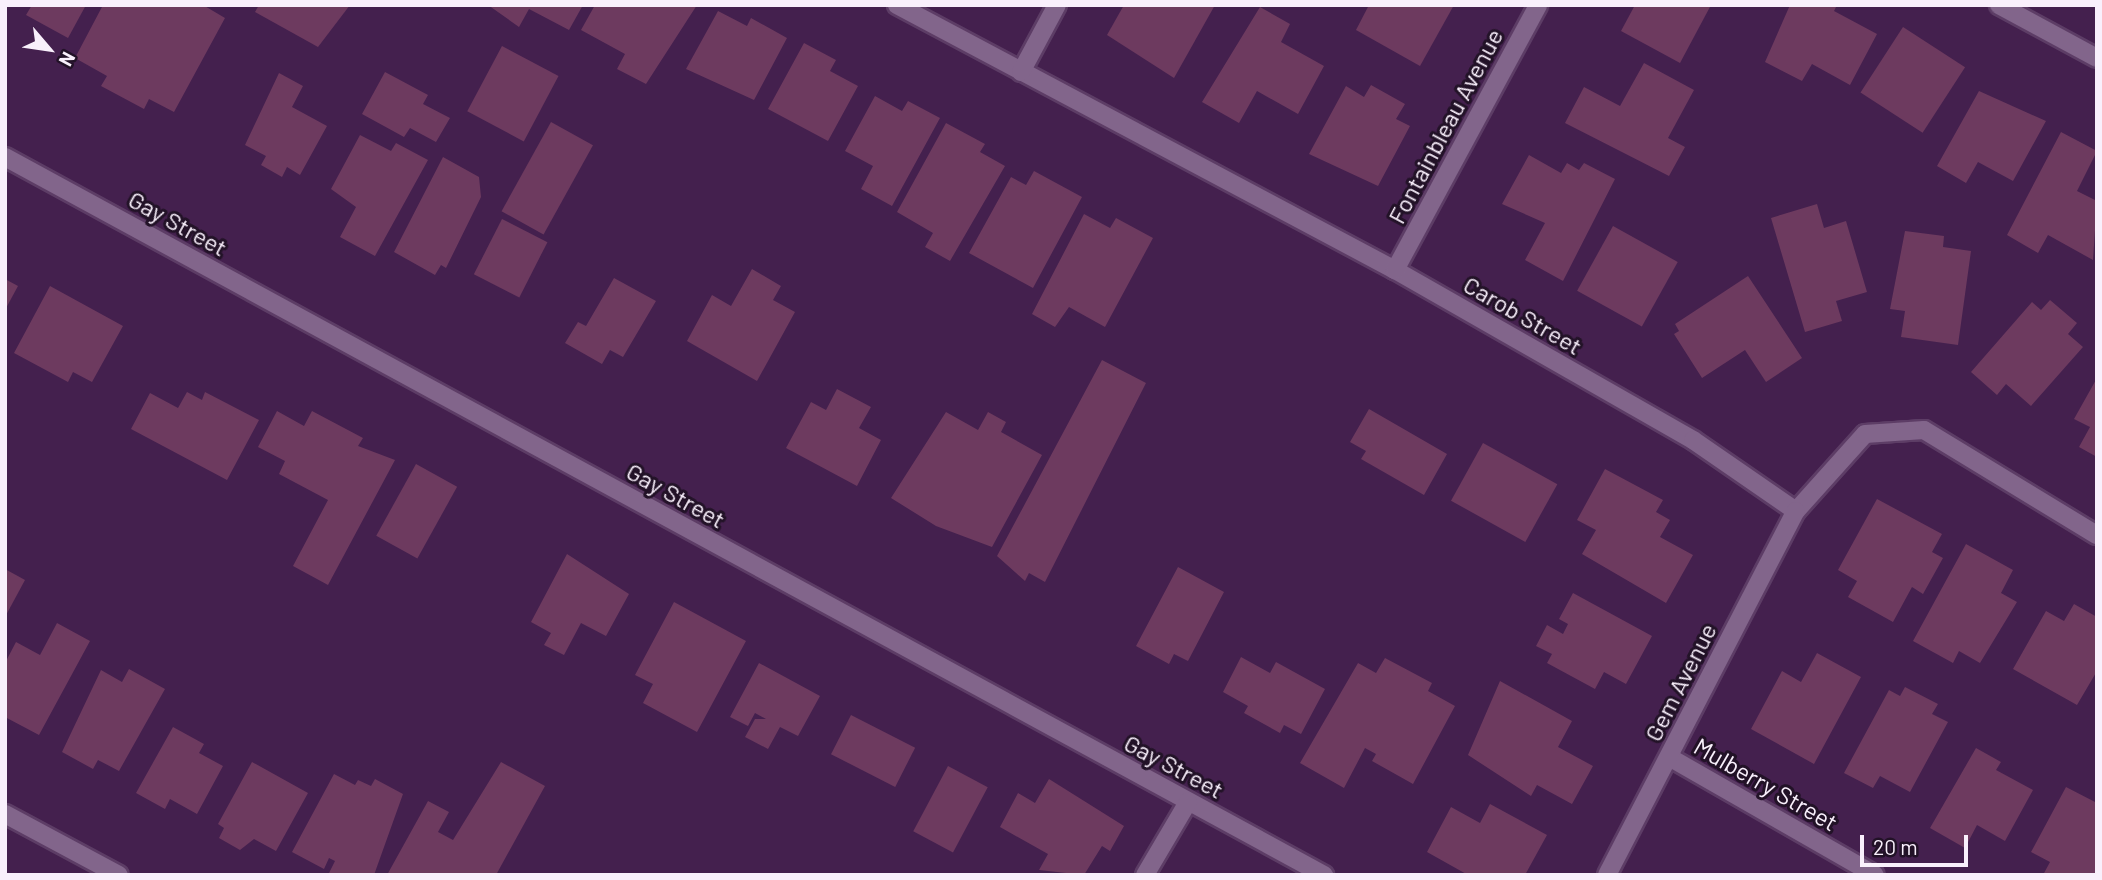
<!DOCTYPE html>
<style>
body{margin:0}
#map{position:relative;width:2102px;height:880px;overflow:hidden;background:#44204e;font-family:Barlow,sans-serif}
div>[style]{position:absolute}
.building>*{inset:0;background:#6d3a5f;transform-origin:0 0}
.roads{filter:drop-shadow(2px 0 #5d3d66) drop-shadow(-2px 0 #5d3d66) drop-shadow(0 2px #5d3d66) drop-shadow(0 -2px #5d3d66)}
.street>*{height:18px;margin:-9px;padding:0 9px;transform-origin:9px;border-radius:9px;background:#82658b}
span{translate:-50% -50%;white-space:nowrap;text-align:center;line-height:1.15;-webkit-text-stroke:6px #221227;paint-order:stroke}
.street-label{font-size:24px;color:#f9f0fc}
.frame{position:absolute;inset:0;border:7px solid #f9f0fc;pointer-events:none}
.north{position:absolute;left:14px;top:14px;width:70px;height:70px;-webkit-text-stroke:5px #221227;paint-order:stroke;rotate:119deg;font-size:19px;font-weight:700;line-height:28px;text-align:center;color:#f9f0fc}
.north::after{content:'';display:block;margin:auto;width:24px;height:32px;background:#f9f0fc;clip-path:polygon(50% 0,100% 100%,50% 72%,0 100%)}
.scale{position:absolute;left:1860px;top:835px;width:108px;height:32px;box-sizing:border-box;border:4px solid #f9f0fc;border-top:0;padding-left:9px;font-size:21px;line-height:24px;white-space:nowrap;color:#f9f0fc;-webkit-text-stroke:5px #221227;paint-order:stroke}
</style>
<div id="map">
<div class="building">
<div style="clip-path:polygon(32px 5px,86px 5px,68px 38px,26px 15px)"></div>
<div style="clip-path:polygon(103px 5px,203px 5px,225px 18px,174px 112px,149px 99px,144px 109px,101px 86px,107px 76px,75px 58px)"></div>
<div style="clip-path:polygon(259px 5px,350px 5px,318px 47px,255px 12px)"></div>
<div style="clip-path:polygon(488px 5px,583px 5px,569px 30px,529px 9px,519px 27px)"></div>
<div style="clip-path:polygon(595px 5px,697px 5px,646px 84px,617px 69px,625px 54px,581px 30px)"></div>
<div style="clip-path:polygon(1124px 5px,1215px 5px,1174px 78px,1107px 35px)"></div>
<div style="clip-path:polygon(1369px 5px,1454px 5px,1420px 66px,1356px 30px)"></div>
<div style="clip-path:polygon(1635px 5px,1711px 5px,1680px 63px,1621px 31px)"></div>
<div style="clip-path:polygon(1790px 5px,1837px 5px,1834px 11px,1877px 34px,1850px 85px,1812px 64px,1802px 81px,1765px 62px)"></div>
<div style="clip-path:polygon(1260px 7px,1290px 24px,1281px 42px,1324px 66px,1298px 114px,1257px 91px,1239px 123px,1202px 102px)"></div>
<div style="clip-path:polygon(718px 11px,747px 26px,751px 18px,787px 38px,754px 100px,686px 69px)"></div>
<div style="left:1903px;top:27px;width:74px;height:78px;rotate:33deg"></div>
<div style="clip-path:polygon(804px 43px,836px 60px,830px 71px,858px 86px,828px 141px,768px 109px)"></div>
<div style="left:502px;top:46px;width:64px;height:74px;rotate:28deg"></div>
<div style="clip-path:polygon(1644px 63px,1694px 90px,1668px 138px,1685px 147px,1669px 176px,1565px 123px,1584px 87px,1620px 106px)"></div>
<div style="clip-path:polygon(385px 72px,428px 95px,423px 104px,450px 118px,436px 142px,410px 128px,404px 137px,362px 114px)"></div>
<div style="clip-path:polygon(279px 73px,303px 86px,292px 107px,327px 126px,300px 175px,287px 167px,282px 177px,261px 165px,266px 156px,245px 145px)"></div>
<div style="clip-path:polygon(1371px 85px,1405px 104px,1396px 119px,1410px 126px,1378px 186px,1309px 154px,1346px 86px,1364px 97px)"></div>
<div style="clip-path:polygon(1979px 91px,2046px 121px,2013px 181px,1978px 162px,1966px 183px,1937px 166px)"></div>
<div style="clip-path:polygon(875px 96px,902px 111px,908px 101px,940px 118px,892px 206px,861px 189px,873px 166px,845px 151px)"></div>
<div style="left:551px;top:122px;width:48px;height:102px;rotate:29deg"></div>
<div style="clip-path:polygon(946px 123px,985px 144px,980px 152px,1005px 166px,950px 261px,925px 247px,933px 233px,897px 212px)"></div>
<div style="clip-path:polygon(2061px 132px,2097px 151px,2077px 191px,2097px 201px,2093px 260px,2048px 235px,2038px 253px,2007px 235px)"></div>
<div style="clip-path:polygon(360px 135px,391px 151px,396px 143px,428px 160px,375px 256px,340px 237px,356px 207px,331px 189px)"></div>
<div style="clip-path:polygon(1529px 155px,1561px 173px,1567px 163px,1579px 170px,1584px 163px,1615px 179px,1563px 281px,1525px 260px,1545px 223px,1502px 204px)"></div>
<div style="clip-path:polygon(443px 157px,479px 177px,481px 197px,446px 268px,441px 265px,435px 275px,394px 252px)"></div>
<div style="clip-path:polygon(1034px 171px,1082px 197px,1033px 288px,969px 253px,1011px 177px,1026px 185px)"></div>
<div style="clip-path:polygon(1817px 204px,1824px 228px,1846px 221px,1867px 292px,1836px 301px,1842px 321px,1805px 332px,1771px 218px)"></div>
<div style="clip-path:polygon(1084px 214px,1110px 228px,1116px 218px,1153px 238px,1105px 327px,1069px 307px,1055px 327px,1032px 314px)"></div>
<div style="left:502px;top:219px;width:51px;height:62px;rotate:27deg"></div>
<div style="left:1613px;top:226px;width:74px;height:74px;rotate:29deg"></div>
<div style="clip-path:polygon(1905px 231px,1944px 236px,1943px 247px,1971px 251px,1958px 345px,1901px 337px,1905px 311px,1890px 309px)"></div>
<div style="clip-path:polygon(752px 269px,781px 286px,773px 300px,795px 312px,757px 381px,687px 341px,712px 295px,731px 306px)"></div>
<div style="clip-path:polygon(1748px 276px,1802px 358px,1766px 382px,1745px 350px,1702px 378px,1674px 334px,1679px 331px,1675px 324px)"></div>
<div style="clip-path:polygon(614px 278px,656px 301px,623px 357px,610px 350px,602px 364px,565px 343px,578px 322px,586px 326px)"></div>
<div style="clip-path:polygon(5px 279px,18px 286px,5px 310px)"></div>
<div style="clip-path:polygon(50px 286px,123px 326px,92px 382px,73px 372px,68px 382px,14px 353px)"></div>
<div style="clip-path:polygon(2050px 300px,2077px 323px,2068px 334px,2083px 347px,2031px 406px,2006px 384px,1997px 395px,1971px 372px,2032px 302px,2041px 310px)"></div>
<div style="clip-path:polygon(1102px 360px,1146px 383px,1045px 582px,1029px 573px,1025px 581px,997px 556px)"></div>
<div style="clip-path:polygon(2097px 378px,2097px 457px,2079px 447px,2090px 427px,2074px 419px)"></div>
<div style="clip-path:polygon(837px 389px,871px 407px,859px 428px,881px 440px,857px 486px,786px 448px,811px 402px,826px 410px)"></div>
<div style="clip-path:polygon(187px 392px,202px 400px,205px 392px,259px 420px,227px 480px,131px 429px,150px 393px,178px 408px)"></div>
<div style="clip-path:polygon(1369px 409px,1447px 454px,1424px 495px,1361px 459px,1366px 451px,1350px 442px)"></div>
<div style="clip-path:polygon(277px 411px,304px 426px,312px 411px,363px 438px,358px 446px,395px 460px,328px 585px,293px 566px,328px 500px,279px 474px,285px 461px,258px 447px)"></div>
<div style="clip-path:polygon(946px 412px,978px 430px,988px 412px,1006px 422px,1001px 432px,1042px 455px,992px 547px,936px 526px,891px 498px)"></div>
<div style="left:1483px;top:443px;width:85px;height:66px;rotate:29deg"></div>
<div style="left:416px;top:464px;width:47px;height:82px;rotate:29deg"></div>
<div style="clip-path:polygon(1605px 469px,1663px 500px,1656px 512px,1670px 520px,1660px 537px,1693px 555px,1666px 603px,1582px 554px,1596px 530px,1577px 520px)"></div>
<div style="clip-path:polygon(1877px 499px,1942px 534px,1932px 552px,1943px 558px,1923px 594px,1912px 587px,1893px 622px,1848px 597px,1857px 581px,1838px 570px)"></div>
<div style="clip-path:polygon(1966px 544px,2013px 570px,2001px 593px,2017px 602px,1980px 663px,1959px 651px,1953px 663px,1913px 641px)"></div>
<div style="clip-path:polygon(567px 554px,629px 594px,606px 636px,581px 623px,564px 655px,544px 645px,551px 633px,531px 622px)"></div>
<div style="clip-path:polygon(1178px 567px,1224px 592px,1188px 661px,1174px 654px,1169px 664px,1136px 646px)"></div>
<div style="clip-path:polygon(5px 569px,25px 580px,5px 617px)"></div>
<div style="clip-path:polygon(1573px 593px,1652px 636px,1626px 684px,1604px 672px,1595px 689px,1547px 663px,1552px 654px,1536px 646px,1547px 625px,1563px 634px,1568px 624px,1559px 619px)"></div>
<div style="clip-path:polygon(674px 602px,746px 641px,697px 732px,643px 703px,653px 684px,635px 675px)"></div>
<div style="clip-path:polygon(2074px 604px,2097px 617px,2097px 671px,2077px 705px,2013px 669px,2046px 611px,2064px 621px)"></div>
<div style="clip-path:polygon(57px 623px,90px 641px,39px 735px,5px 717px,5px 663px,16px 642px,40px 655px)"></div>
<div style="clip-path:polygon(1817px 653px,1861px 677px,1814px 764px,1751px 729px,1782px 671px,1801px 682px)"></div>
<div style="clip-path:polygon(1241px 657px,1270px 673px,1276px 662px,1325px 689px,1301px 734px,1284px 725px,1280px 733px,1244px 713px,1248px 706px,1223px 692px)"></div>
<div style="clip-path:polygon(1385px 658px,1432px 683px,1428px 691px,1455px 706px,1413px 784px,1372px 761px,1376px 754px,1365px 748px,1344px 788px,1300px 763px,1358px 663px,1376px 673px)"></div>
<div style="clip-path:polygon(759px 663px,820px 696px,798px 736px,780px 727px,768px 749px,745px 737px,755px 719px,766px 719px,755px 713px,748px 726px,730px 717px)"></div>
<div style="clip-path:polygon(129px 669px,165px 689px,119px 771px,98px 760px,93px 769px,62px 752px,101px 670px,122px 682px)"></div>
<div style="clip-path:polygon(1500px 681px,1572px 721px,1558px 747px,1593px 766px,1572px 804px,1537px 785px,1531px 796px,1468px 755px)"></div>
<div style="clip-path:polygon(1905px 687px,1938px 704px,1932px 714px,1948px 722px,1910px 792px,1880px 776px,1873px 788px,1844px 773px,1889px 690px,1900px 696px)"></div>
<div style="left:851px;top:715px;width:72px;height:44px;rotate:27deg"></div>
<div style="clip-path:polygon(173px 727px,204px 744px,199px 753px,223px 766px,197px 814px,170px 799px,165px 809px,136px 793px)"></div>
<div style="clip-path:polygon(1976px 748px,2001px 762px,1996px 770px,2033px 790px,2005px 841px,1977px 825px,1965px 848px,1930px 828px)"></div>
<div style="clip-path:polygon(252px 762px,308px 793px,276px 851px,254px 839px,240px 850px,219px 838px,224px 828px,218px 824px)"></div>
<div style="clip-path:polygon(501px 762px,545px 786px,496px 875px,387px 875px,428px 801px,449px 812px,438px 832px,453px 840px)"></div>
<div style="left:948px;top:766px;width:45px;height:74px;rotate:28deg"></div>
<div style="clip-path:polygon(334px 774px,355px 785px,358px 780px,371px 786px,375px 779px,403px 794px,374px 875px,328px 875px,335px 861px,329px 858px,324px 869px,292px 852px)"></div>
<div style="clip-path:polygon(1049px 779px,1124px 826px,1110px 851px,1102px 846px,1084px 875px,1039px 870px,1048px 854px,1000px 827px,1018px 793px,1035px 803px)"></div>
<div style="clip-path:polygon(2066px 787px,2097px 803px,2097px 875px,2043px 875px,2050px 862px,2031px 852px)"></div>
<div style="clip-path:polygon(1490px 804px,1547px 835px,1525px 875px,1468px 875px,1427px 852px,1451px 807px,1480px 823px)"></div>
</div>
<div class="roads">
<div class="street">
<div style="left:897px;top:5px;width:564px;rotate:28.02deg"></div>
<div style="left:1395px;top:270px;width:343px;rotate:29.7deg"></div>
<div style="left:1693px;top:440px;width:125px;rotate:34.6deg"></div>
<div style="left:1796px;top:511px;width:103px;rotate:-48.1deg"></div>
<div style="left:1865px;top:434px;width:59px;rotate:-3.9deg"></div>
<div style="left:1924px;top:430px;width:202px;rotate:31.3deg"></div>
<div style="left:1999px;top:5px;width:111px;rotate:28.4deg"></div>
<div style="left:1021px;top:72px;width:76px;rotate:-61.8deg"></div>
<div style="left:5px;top:157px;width:1502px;rotate:28.56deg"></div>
<div style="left:1395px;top:270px;width:301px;rotate:-61.6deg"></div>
<div style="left:1669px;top:757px;width:237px;rotate:29.8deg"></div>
<div style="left:5px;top:814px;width:129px;rotate:28.2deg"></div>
<div style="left:1145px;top:875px;width:85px;rotate:-59.5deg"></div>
<div style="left:1607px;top:875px;width:410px;rotate:-62.6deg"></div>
</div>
</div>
<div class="street-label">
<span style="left:1445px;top:126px;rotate:-62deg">Fontainbleau Avenue</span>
<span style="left:178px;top:223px;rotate:29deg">Gay Street</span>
<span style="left:1523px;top:315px;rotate:30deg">Carob Street</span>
<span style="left:676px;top:495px;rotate:29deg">Gay Street</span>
<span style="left:1680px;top:682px;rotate:-63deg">Gem Avenue</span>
<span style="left:1174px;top:766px;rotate:28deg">Gay Street</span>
<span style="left:1766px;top:784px;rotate:30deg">Mulberry Street</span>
</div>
<div class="frame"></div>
<div class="north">N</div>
<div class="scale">20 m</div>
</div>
